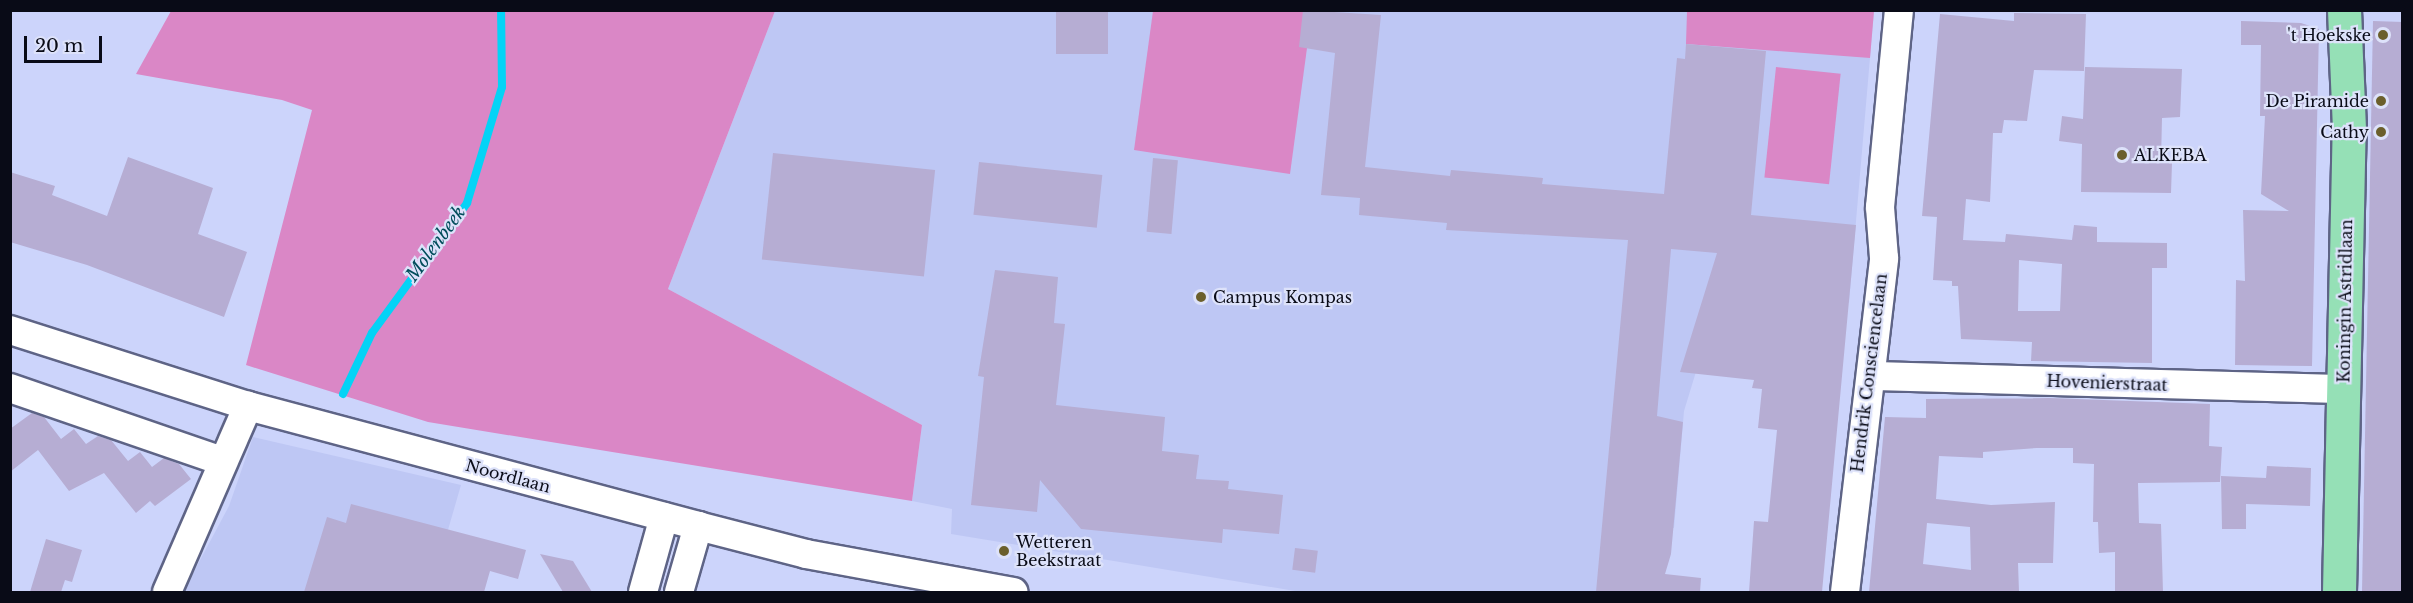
<!DOCTYPE html>
<style>
body{margin:0}
#map{position:relative;width:2413px;height:603px;overflow:hidden;background:#ccd4fb;font-family:"Libre Baskerville",serif}
div>[style]{position:absolute}
.built>*{inset:0;background:#bec7f4}
.green>*{inset:0;background:#da87c6;transform-origin:0 0}
.stream>*{height:8px;margin:-4px;padding:0 4px;transform-origin:4px;border-radius:4px;background:#04d3f6}
.building>*{inset:0;background:#b6add3;transform-origin:0 0}
.roads{filter:drop-shadow(2px 0 #5e6486) drop-shadow(-2px 0 #5e6486) drop-shadow(0 2px #5e6486) drop-shadow(0 -2px #5e6486)}
.minor>*{height:28px;margin:-14px;padding:0 14px;transform-origin:14px;border-radius:14px;background:#fff}
.major>*{height:33px;margin:-16.5px;padding:0 16.5px;transform-origin:16.5px;border-radius:16.5px;background:#95e0b6}
.dots>*{width:16px;height:16px;translate:-50% -50%;box-sizing:border-box;border:3px solid #dde2fa;border-radius:50%}
span{translate:-50% -50%;white-space:nowrap;text-align:center;line-height:1.15;-webkit-text-stroke:4.5px #dde2fa;paint-order:stroke}
.poi-label{font-size:16px;color:#090b17}
.right{translate:-100% -50%;text-align:right}
.left{translate:0 -50%;text-align:left}
.street-label{font-size:16px;color:#090b17}
.water-label{font-size:18px;color:#014d5b;font-style:italic}
.frame{position:absolute;inset:0;border:12px solid #090b17;pointer-events:none}
.scale{position:absolute;left:24px;top:36px;width:78px;height:27px;box-sizing:border-box;border:3px solid #090b17;border-top:0;padding-left:8px;font-size:18px;line-height:21px;white-space:nowrap;color:#090b17;-webkit-text-stroke:4px #dde2fa;paint-order:stroke}
</style>
<div id="map">
<div class="built">
<div style="clip-path:polygon(775px 11px,1874px 11px,1849px 303px,1724px 280px,1684px 411px,1674px 528px,1649px 526px,1640px 592px,1301px 592px,951px 534px,952px 509px,912px 501px,922px 425px,668px 289px)"></div>
<div style="clip-path:polygon(253px 437px,461px 485px,430px 592px,183px 592px,229px 506px)"></div>
</div>
<div class="green">
<div style="clip-path:polygon(171px 11px,775px 11px,668px 289px,922px 425px,912px 501px,428px 422px,246px 365px,312px 110px,282px 100px,136px 74px)"></div>
<div style="clip-path:polygon(1153px 11px,1312px 11px,1290px 174px,1134px 150px)"></div>
<div style="clip-path:polygon(1687px 11px,1874px 11px,1870px 58px,1686px 44px)"></div>
<div style="left:1776px;top:67px;width:65px;height:111px;rotate:6deg"></div>
</div>
<div class="stream">
<div style="left:343px;top:394px;width:68px;rotate:-64.6deg"></div>
<div style="left:372px;top:333px;width:161px;rotate:-53.8deg"></div>
<div style="left:467px;top:203px;width:121px;rotate:-73.2deg"></div>
<div style="left:502px;top:87px;width:77px;rotate:-90.7deg"></div>
</div>
<div class="building">
<div style="left:1056px;top:10px;width:52px;height:44px"></div>
<div style="clip-path:polygon(1303px 10px,1381px 15px,1365px 167px,1450px 176px,1451px 170px,1543px 178px,1542px 184px,1664px 194px,1677px 58px,1685px 59px,1686px 44px,1766px 51px,1751px 215px,1856px 225px,1822px 592px,1749px 592px,1754px 521px,1768px 522px,1777px 430px,1758px 428px,1762px 389px,1752px 388px,1754px 380px,1680px 372px,1717px 253px,1671px 249px,1657px 416px,1683px 422px,1671px 554px,1665px 574px,1701px 578px,1700px 592px,1596px 592px,1628px 240px,1446px 230px,1447px 223px,1359px 215px,1360px 198px,1321px 195px,1335px 53px,1299px 47px)"></div>
<div style="clip-path:polygon(evenodd,2014px 13px,2086px 14px,2084px 71px,2034px 70px,2027px 121px,2004px 120px,2002px 133px,1993px 133px,1990px 202px,1966px 199px,1963px 240px,2005px 242px,2006px 234px,2072px 240px,2074px 225px,2097px 227px,2097px 242px,2167px 243px,2167px 268px,2152px 268px,2152px 363px,2031px 361px,2032px 342px,1961px 339px,1958px 286px,1952px 286px,1952px 281px,1933px 280px,1937px 217px,1922px 216px,1940px 14px,2014px 21px,2014px 13px,2019px 260px,2062px 264px,2060px 311px,2018px 311px,2019px 260px)"></div>
<div style="clip-path:polygon(2241px 21px,2301px 23px,2319px 29px,2312px 366px,2235px 365px,2236px 280px,2245px 281px,2243px 210px,2289px 211px,2261px 194px,2265px 116px,2260px 116px,2261px 45px,2241px 45px)"></div>
<div style="clip-path:polygon(2373px 21px,2403px 22px,2403px 592px,2362px 592px)"></div>
<div style="clip-path:polygon(2085px 67px,2182px 69px,2180px 117px,2162px 118px,2161px 161px,2172px 163px,2171px 193px,2081px 192px,2082px 144px,2059px 141px,2062px 116px,2083px 119px)"></div>
<div style="left:773px;top:153px;width:163px;height:107px;rotate:6deg"></div>
<div style="clip-path:polygon(128px 157px,213px 188px,198px 234px,247px 252px,224px 317px,87px 265px,10px 242px,10px 172px,55px 186px,52px 195px,107px 216px)"></div>
<div style="left:1153px;top:158px;width:25px;height:74px;rotate:5deg"></div>
<div style="left:979px;top:162px;width:124px;height:53px;rotate:6deg"></div>
<div style="clip-path:polygon(995px 270px,1058px 277px,1054px 323px,1065px 324px,1056px 405px,1165px 417px,1162px 451px,1199px 455px,1196px 479px,1229px 481px,1228px 489px,1283px 495px,1279px 534px,1223px 529px,1222px 543px,1081px 529px,1040px 480px,1037px 512px,971px 505px,984px 377px,978px 376px)"></div>
<div style="clip-path:polygon(evenodd,2050px 398px,2210px 404px,2209px 446px,2222px 447px,2220px 482px,2138px 483px,2139px 523px,2161px 524px,2163px 592px,2115px 592px,2115px 552px,2099px 553px,2098px 522px,2093px 522px,2094px 464px,2073px 463px,2073px 448px,2037px 448px,1983px 452px,1983px 458px,1939px 456px,1936px 499px,1991px 505px,2055px 502px,2053px 563px,2018px 563px,2019px 592px,1869px 592px,1885px 417px,1926px 418px,1926px 399px,2050px 398px,1927px 523px,1970px 527px,1971px 570px,1923px 564px,1927px 523px)"></div>
<div style="clip-path:polygon(32px 413px,44px 417px,61px 439px,74px 429px,86px 444px,98px 436px,111px 440px,128px 461px,140px 452px,152px 467px,164px 458px,179px 464px,191px 479px,155px 506px,150px 501px,136px 513px,104px 473px,69px 491px,38px 450px,10px 472px,10px 429px)"></div>
<div style="clip-path:polygon(2267px 466px,2311px 468px,2310px 506px,2246px 504px,2246px 529px,2222px 529px,2221px 476px,2266px 478px)"></div>
<div style="clip-path:polygon(351px 504px,526px 550px,518px 579px,490px 571px,484px 592px,304px 592px,327px 517px,346px 523px)"></div>
<div style="clip-path:polygon(46px 539px,82px 550px,72px 582px,65px 580px,61px 592px,30px 592px)"></div>
<div style="left:1295px;top:548px;width:23px;height:22px;rotate:7deg"></div>
<div style="clip-path:polygon(540px 554px,573px 561px,592px 592px,563px 592px)"></div>
</div>
<div class="roads">
<div class="minor">
<div style="left:10px;top:330px;width:250px;rotate:17.7deg"></div>
<div style="left:248px;top:406px;width:466px;rotate:14.9deg"></div>
<div style="left:698px;top:526px;width:112px;rotate:14.5deg"></div>
<div style="left:806px;top:554px;width:211px;rotate:10.4deg"></div>
<div style="left:1871px;top:376px;width:472px;rotate:1.6deg"></div>
<div style="left:10px;top:388px;width:224px;rotate:19deg"></div>
<div style="left:167px;top:592px;width:203px;rotate:-66.5deg"></div>
<div style="left:643px;top:592px;width:78px;rotate:-74.4deg"></div>
<div style="left:679px;top:592px;width:69px;rotate:-73.9deg"></div>
<div style="left:1845px;top:592px;width:336px;rotate:-83.3deg"></div>
<div style="left:1884px;top:258px;width:51px;rotate:-94.5deg"></div>
<div style="left:1880px;top:207px;width:198px;rotate:-84.5deg"></div>
</div>
<div class="major">
<div style="left:2339px;top:592px;width:463px;rotate:-88.8deg"></div>
<div style="left:2349px;top:129px;width:119px;rotate:-92.4deg"></div>
</div>
</div>
<div class="dots">
<div style="left:2383px;top:35px;background:#6b5f2c"></div>
<div style="left:2381px;top:101px;background:#6b5f2c"></div>
<div style="left:2381px;top:132px;background:#6b5f2c"></div>
<div style="left:2122px;top:155px;background:#6b5f2c"></div>
<div style="left:1201px;top:297px;background:#6b5f2c"></div>
<div style="left:1004px;top:551px;background:#6b5f2c"></div>
</div>
<div class="poi-label">
<span class="right" style="left:2371px;top:35px">'t Hoekske</span>
<span class="right" style="left:2369px;top:101px">De Piramide</span>
<span class="right" style="left:2369px;top:132px">Cathy</span>
<span class="left" style="left:2134px;top:155px">ALKEBA</span>
<span class="left" style="left:1213px;top:297px">Campus Kompas</span>
<span class="left" style="left:1016px;top:551px">Wetteren<br>Beekstraat</span>
</div>
<div class="street-label">
<span style="left:2345px;top:301px;rotate:-89deg">Koningin Astridlaan</span>
<span style="left:1869px;top:373px;rotate:-83deg">Hendrik Consciencelaan</span>
<span style="left:2107px;top:383px;rotate:2deg">Hovenierstraat</span>
<span style="left:508px;top:476px;rotate:15deg">Noordlaan</span>
</div>
<div class="water-label">
<span style="left:436px;top:244px;rotate:-54deg">Molenbeek</span>
</div>
<div class="frame"></div>
<div class="scale">20 m</div>
</div>
